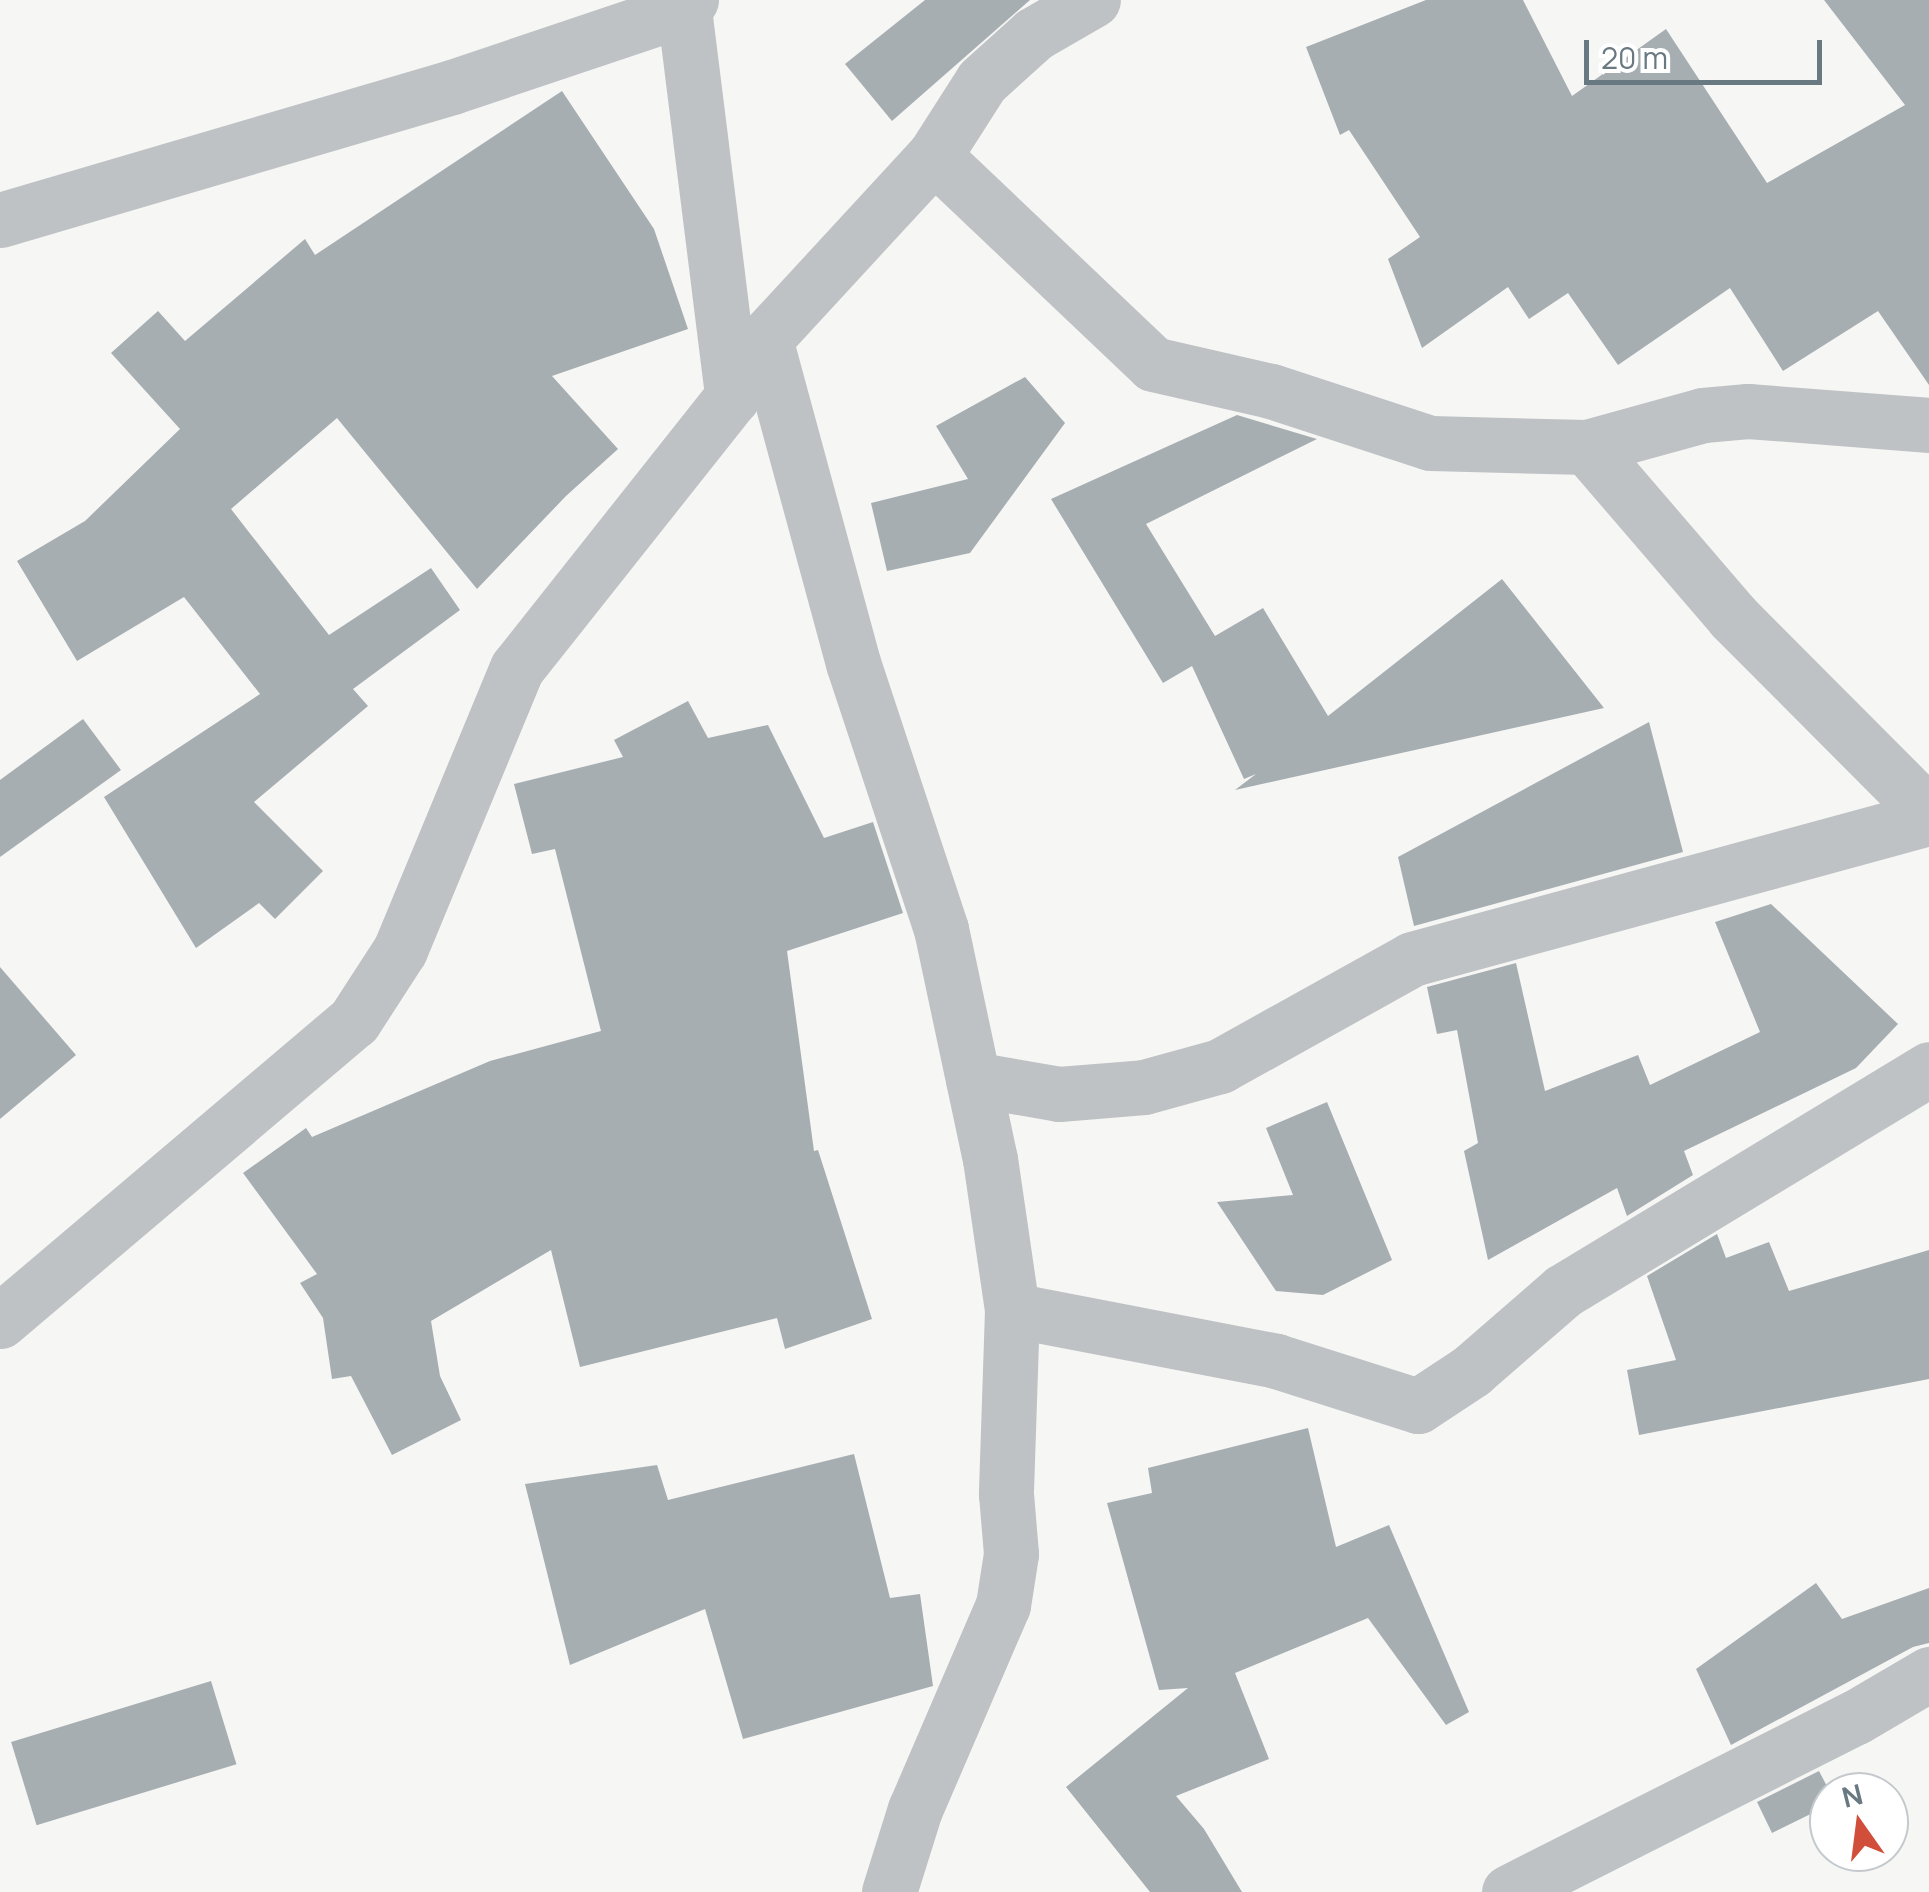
<!DOCTYPE html>
<style>
body{margin:0}
#map{position:relative;width:1929px;height:1892px;overflow:hidden;background:#f6f6f4;font-family:Manrope,sans-serif}
div>[style]{position:absolute}
.building>*{inset:0;background:#a6aeb2;transform-origin:0 0}
.minor>*{height:55px;margin:-27.5px;padding:0 27.5px;transform-origin:27.5px;border-radius:27.5px;background:#bec2c5}
span{translate:-50% -50%;white-space:nowrap;text-align:center;line-height:1.15;-webkit-text-stroke:10px #fff;paint-order:stroke}
.north{position:absolute;left:1809px;top:1772px;width:100px;height:100px;box-sizing:border-box;background:#fff;border:2px solid #c3c9cd;border-radius:50%;rotate:346deg;font-size:28px;font-weight:700;line-height:40px;text-align:center;color:#697981}
.north::after{content:'';display:block;margin:auto;width:35px;height:45px;background:#d04e3a;clip-path:polygon(50% 0,100% 100%,50% 72%,0 100%)}
.scale{position:absolute;left:1584px;top:40px;width:238px;height:45px;box-sizing:border-box;border:5px solid #697981;border-top:0;padding-left:12px;font-size:30px;line-height:35px;white-space:nowrap;color:#697981;-webkit-text-stroke:8px #fff;paint-order:stroke}
</style>
<div id="map">
<div class="building">
<div style="clip-path:polygon(925px 0,1030px 0,892px 121px,845px 64px)"></div>
<div style="clip-path:polygon(1426px 0,1523px 0,1572px 96px,1666px 29px,1767px 183px,1905px 105px,1824px 0,1929px 0,1929px 385px,1878px 311px,1783px 371px,1730px 288px,1618px 365px,1568px 293px,1529px 319px,1508px 287px,1422px 348px,1388px 259px,1420px 237px,1349px 130px,1340px 135px,1306px 47px)"></div>
<div style="clip-path:polygon(562px 91px,654px 229px,688px 329px,552px 376px,618px 449px,566px 496px,477px 589px,337px 418px,231px 509px,329px 635px,431px 568px,460px 610px,353px 689px,368px 706px,254px 802px,323px 871px,275px 919px,259px 903px,196px 948px,104px 797px,260px 694px,184px 597px,77px 661px,17px 561px,85px 521px,180px 429px,111px 353px,158px 311px,185px 341px,305px 239px,315px 255px)"></div>
<div style="clip-path:polygon(1025px 377px,1065px 423px,970px 553px,887px 571px,871px 503px,968px 479px,936px 426px)"></div>
<div style="clip-path:polygon(1237px 415px,1317px 439px,1146px 524px,1215px 636px,1263px 608px,1328px 716px,1502px 579px,1604px 708px,1235px 790px,1256px 774px,1244px 779px,1192px 666px,1163px 683px,1051px 499px)"></div>
<div style="clip-path:polygon(688px 701px,708px 738px,768px 725px,824px 838px,873px 822px,903px 913px,787px 951px,814px 1151px,818px 1150px,872px 1319px,785px 1349px,777px 1318px,580px 1367px,551px 1250px,431px 1321px,440px 1376px,461px 1420px,392px 1455px,351px 1376px,332px 1379px,323px 1318px,300px 1283px,317px 1274px,243px 1173px,306px 1128px,312px 1137px,490px 1061px,601px 1031px,555px 849px,532px 854px,514px 784px,623px 757px,614px 740px)"></div>
<div style="clip-path:polygon(83px 719px,121px 770px,0 857px,0 780px)"></div>
<div style="clip-path:polygon(1649px 722px,1683px 852px,1414px 926px,1398px 857px)"></div>
<div style="clip-path:polygon(1771px 904px,1898px 1024px,1856px 1068px,1684px 1151px,1693px 1175px,1627px 1216px,1617px 1188px,1488px 1260px,1464px 1151px,1478px 1143px,1457px 1030px,1437px 1034px,1427px 987px,1516px 963px,1545px 1091px,1638px 1055px,1650px 1085px,1760px 1032px,1715px 922px)"></div>
<div style="clip-path:polygon(0 967px,76px 1055px,0 1119px)"></div>
<div style="clip-path:polygon(1327px 1102px,1392px 1260px,1323px 1295px,1276px 1291px,1217px 1202px,1293px 1195px,1266px 1128px)"></div>
<div style="clip-path:polygon(1717px 1234px,1726px 1258px,1769px 1242px,1789px 1291px,1929px 1250px,1929px 1379px,1639px 1435px,1627px 1370px,1676px 1360px,1647px 1276px)"></div>
<div style="clip-path:polygon(1308px 1428px,1336px 1547px,1389px 1525px,1469px 1712px,1446px 1725px,1368px 1618px,1235px 1673px,1269px 1759px,1176px 1796px,1204px 1829px,1242px 1892px,1150px 1892px,1066px 1787px,1188px 1688px,1159px 1690px,1107px 1503px,1152px 1493px,1148px 1468px)"></div>
<div style="clip-path:polygon(854px 1454px,890px 1598px,920px 1594px,933px 1686px,743px 1739px,705px 1609px,570px 1665px,525px 1484px,657px 1465px,668px 1500px)"></div>
<div style="clip-path:polygon(1816px 1583px,1842px 1619px,1929px 1588px,1929px 1643px,1913px 1647px,1731px 1745px,1696px 1669px)"></div>
<div style="left:211px;top:1681px;width:87px;height:209px;rotate:73deg"></div>
<div style="clip-path:polygon(1819px 1771px,1830px 1792px,1829px 1805px,1772px 1833px,1757px 1802px)"></div>
</div>
<div class="minor">
<div style="left:691px;top:0;width:11px;rotate:128deg"></div>
<div style="left:684px;top:9px;width:391px;rotate:82.9deg"></div>
<div style="left:934px;top:156px;width:302px;rotate:43.5deg"></div>
<div style="left:1153px;top:364px;width:121px;rotate:12.9deg"></div>
<div style="left:1271px;top:391px;width:167px;rotate:18.1deg"></div>
<div style="left:1430px;top:443px;width:157px;rotate:1.5deg"></div>
<div style="left:1587px;top:447px;width:120px;rotate:-15.4deg"></div>
<div style="left:1703px;top:415px;width:45px;rotate:-5.1deg"></div>
<div style="left:1748px;top:411px;width:182px;rotate:4.4deg"></div>
<div style="left:0;top:220px;width:471px;rotate:-16.4deg"></div>
<div style="left:452px;top:87px;width:245px;rotate:-18.6deg"></div>
<div style="left:765px;top:339px;width:336px;rotate:74.8deg"></div>
<div style="left:853px;top:663px;width:280px;rotate:71.7deg"></div>
<div style="left:941px;top:929px;width:235px;rotate:78deg"></div>
<div style="left:990px;top:1159px;width:153px;rotate:81.7deg"></div>
<div style="left:1012px;top:1310px;width:184px;rotate:91.9deg"></div>
<div style="left:1006px;top:1494px;width:60px;rotate:85.2deg"></div>
<div style="left:1011px;top:1554px;width:52px;rotate:98.9deg"></div>
<div style="left:1003px;top:1605px;width:222px;rotate:113.3deg"></div>
<div style="left:915px;top:1809px;width:87px;rotate:107.4deg"></div>
<div style="left:1587px;top:447px;width:224px;rotate:49.3deg"></div>
<div style="left:1733px;top:617px;width:278px;rotate:45.1deg"></div>
<div style="left:973px;top:1079px;width:87px;rotate:9.9deg"></div>
<div style="left:1059px;top:1094px;width:85px;rotate:-4.7deg"></div>
<div style="left:1144px;top:1087px;width:79px;rotate:-15.4deg"></div>
<div style="left:1220px;top:1066px;width:220px;rotate:-29.1deg"></div>
<div style="left:1412px;top:959px;width:536px;rotate:-15.26deg"></div>
<div style="left:1012px;top:1310px;width:269px;rotate:10.9deg"></div>
<div style="left:1276px;top:1361px;width:149px;rotate:17.6deg"></div>
<div style="left:1418px;top:1406px;width:64px;rotate:-33.4deg"></div>
<div style="left:1471px;top:1371px;width:122px;rotate:-41deg"></div>
<div style="left:1563px;top:1291px;width:428px;rotate:-31.2deg"></div>
<div style="left:0;top:1321px;width:464px;rotate:-40.3deg"></div>
<div style="left:354px;top:1021px;width:85px;rotate:-57.1deg"></div>
<div style="left:400px;top:950px;width:305px;rotate:-67.5deg"></div>
<div style="left:517px;top:668px;width:346px;rotate:-51.6deg"></div>
<div style="left:732px;top:397px;width:67px;rotate:-60.4deg"></div>
<div style="left:765px;top:339px;width:249px;rotate:-47.3deg"></div>
<div style="left:934px;top:156px;width:89px;rotate:-57.4deg"></div>
<div style="left:982px;top:81px;width:70px;rotate:-42.1deg"></div>
<div style="left:1034px;top:34px;width:68px;rotate:-30deg"></div>
<div style="left:1509px;top:1892px;width:389px;rotate:-26.8deg"></div>
<div style="left:1856px;top:1717px;width:85px;rotate:-30.5deg"></div>
</div>
<div class="north">N</div>
<div class="scale">20 m</div>
</div>
